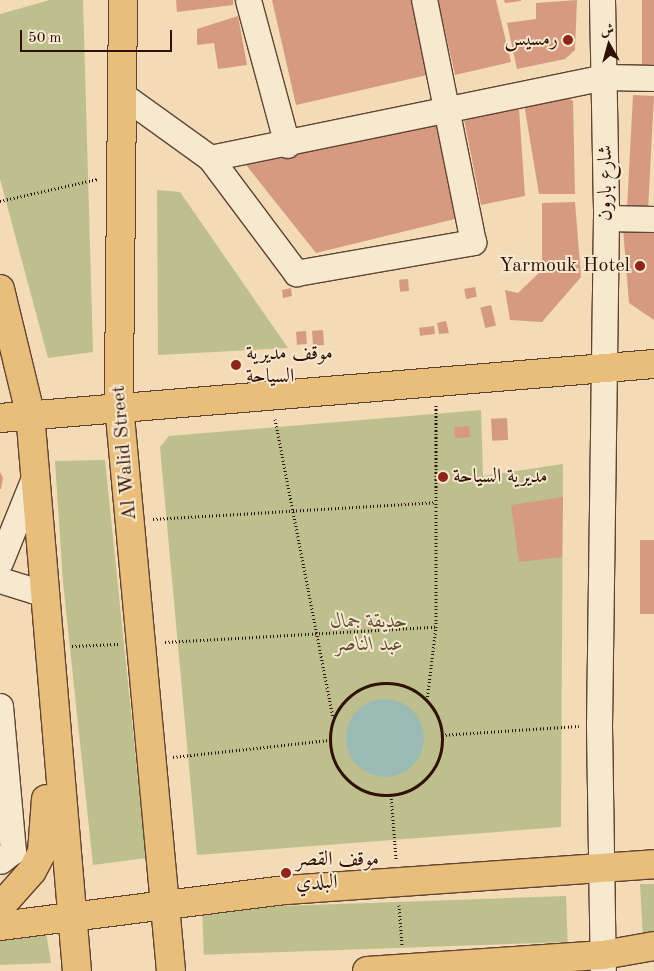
<!DOCTYPE html>
<meta charset="utf-8">
<style>
body{margin:0}
#map{position:relative;width:654px;height:971px;overflow:hidden;background:#f2dbb6;font-family:"Old Standard TT",Amiri,serif}
div>[style]{position:absolute}
.green>*{inset:0;background:#bdbf8c;transform-origin:0 0}
.water>*{inset:0;background:#9cbab4}
.round{border-radius:50%}
.building>*{inset:0;background:#d69a80;transform-origin:0 0}
.path>*{height:3px;margin-top:-1.5px;transform-origin:0;background:repeating-linear-gradient(90deg,#301103 0 1px,transparent 0 3.5px)}
.path>.ring{margin:-1.5px;padding:0;box-sizing:content-box;background:none;border:3px solid #301103;border-radius:50%}
.roads{filter:drop-shadow(1px 0 #604430) drop-shadow(-1px 0 #604430) drop-shadow(0 1px #604430) drop-shadow(0 -1px #604430)}
.minor>*{height:25px;margin:-12.5px;padding:0 12.5px;transform-origin:12.5px;border-radius:12.5px;background:#f7e8d0}
.major>*{height:28px;margin:-14px;padding:0 14px;transform-origin:14px;border-radius:14px;background:#e9be7b}
.dots>*{width:14px;height:14px;translate:-50% -50%;box-sizing:border-box;border:2px solid #f7e8d0;border-radius:50%}
span{translate:-50% -50%;white-space:nowrap;text-align:center;line-height:1.15;-webkit-text-stroke:4px #f7e8d0;paint-order:stroke}
.poi-label{font-size:20px;color:#301103}
.right{translate:-100% -50%;text-align:right}
.left{translate:0 -50%;text-align:left}
.street-label{font-size:20px;color:#301103}
.park-label{font-size:20px;color:#614e33;font-style:italic}
.north{position:absolute;left:584px;top:20px;width:50px;height:50px;-webkit-text-stroke:4px #f7e8d0;paint-order:stroke;rotate:353deg;font-size:14px;font-weight:700;line-height:20px;text-align:center;color:#301103}
.north::after{content:'';display:block;margin:auto;width:18px;height:22px;background:#301103;clip-path:polygon(50% 0,100% 100%,50% 72%,0 100%)}
.scale{position:absolute;left:20px;top:30px;width:152px;height:22px;box-sizing:border-box;border:2px solid #301103;border-top:0;padding-left:6px;font-size:15px;line-height:18px;white-space:nowrap;color:#301103;-webkit-text-stroke:4px #f7e8d0;paint-order:stroke}
</style>
<div id="map">
<div class="green">
<div style="clip-path:polygon(50px 0,83px 0,93px 352px,48px 358px,0 179px,0 14px)"></div>
<div style="clip-path:polygon(157px 190px,180px 192px,288px 348px,158px 355px)"></div>
<div style="clip-path:polygon(481px 410px,483px 476px,563px 464px,561px 827px,197px 855px,160px 447px,169px 436px)"></div>
<div style="clip-path:polygon(105px 460px,146px 858px,93px 865px,63px 582px,55px 461px)"></div>
<div style="clip-path:polygon(640px 884px,654px 884px,654px 934px,643px 937px)"></div>
<div style="left:566px;top:896px;width:46px;height:364px;rotate:88deg"></div>
<div style="clip-path:polygon(46px 932px,51px 963px,0 965px,0 940px)"></div>
</div>
<div class="water">
<div class="round" style="left:346px;top:699px;width:78px;height:78px"></div>
</div>
<div class="building">
<div style="clip-path:polygon(176px 0,233px 0,233px 5px,177px 12px)"></div>
<div style="clip-path:polygon(272px 0,419px 0,436px 73px,296px 105px)"></div>
<div style="clip-path:polygon(438px 0,496px 0,511px 62px,455px 75px)"></div>
<div style="clip-path:polygon(504px 0,521px 0,521px 1px,505px 3px)"></div>
<div style="clip-path:polygon(577px 0,575px 50px,565px 59px,517px 69px,507px 23px,536px 19px,536px 3px)"></div>
<div style="left:642px;top:0;width:12px;height:68px"></div>
<div style="clip-path:polygon(238px 16px,247px 65px,218px 69px,214px 43px,197px 45px,197px 29px)"></div>
<div style="left:633px;top:95px;width:21px;height:112px;rotate:3deg"></div>
<div style="clip-path:polygon(565px 96px,573px 101px,575px 194px,539px 194px,524px 104px)"></div>
<div style="clip-path:polygon(519px 109px,525px 196px,481px 205px,464px 119px)"></div>
<div style="clip-path:polygon(442px 118px,459px 218px,316px 253px,246px 165px)"></div>
<div style="clip-path:polygon(575px 202px,581px 277px,542px 322px,510px 320px,505px 290px,518px 293px,542px 270px,542px 203px)"></div>
<div style="clip-path:polygon(623px 228px,654px 229px,654px 320px,629px 303px)"></div>
<div style="left:408px;top:279px;width:12px;height:9px;rotate:85deg"></div>
<div style="left:475px;top:287px;width:10px;height:11px;rotate:79deg"></div>
<div style="clip-path:polygon(291px 288px,292px 296px,283px 298px,282px 290px)"></div>
<div style="left:491px;top:305px;width:21px;height:11px;rotate:76deg"></div>
<div style="clip-path:polygon(446px 321px,449px 333px,439px 334px,437px 323px)"></div>
<div style="left:434px;top:326px;width:8px;height:15px;rotate:83deg"></div>
<div style="left:323px;top:330px;width:15px;height:11px;rotate:86deg"></div>
<div style="left:306px;top:331px;width:13px;height:10px;rotate:86deg"></div>
<div style="left:507px;top:418px;width:22px;height:16px;rotate:87deg"></div>
<div style="left:469px;top:426px;width:11px;height:15px;rotate:85deg"></div>
<div style="clip-path:polygon(0 472px,3px 478px,1px 489px,0 489px)"></div>
<div style="clip-path:polygon(563px 497px,562px 557px,519px 562px,511px 505px)"></div>
<div style="left:640px;top:540px;width:14px;height:74px"></div>
</div>
<div class="path">
<div style="left:0;top:201px;width:100px;rotate:-12.7deg"></div>
<div style="left:275px;top:419px;width:304px;rotate:79deg"></div>
<div style="left:153px;top:519px;width:283px;rotate:-3.4deg"></div>
<div style="left:165px;top:642px;width:271px;rotate:-3.2deg"></div>
<div style="left:72px;top:646px;width:47px;rotate:-2.4deg"></div>
<div class="ring" style="left:330px;top:683px;width:109px;height:109px"></div>
<div style="left:427px;top:700px;width:74px;rotate:-83deg"></div>
<div style="left:436px;top:627px;width:222px;rotate:-90deg"></div>
<div style="left:442px;top:735px;width:137px;rotate:-3.8deg"></div>
<div style="left:173px;top:757px;width:157px;rotate:-6.2deg"></div>
<div style="left:391px;top:795px;width:64px;rotate:85.5deg"></div>
<div style="left:399px;top:905px;width:41px;rotate:85.8deg"></div>
</div>
<div class="roads">
<div class="minor">
<div style="left:248px;top:0;width:150px;rotate:74.9deg"></div>
<div style="left:602px;top:0;width:218px;rotate:88.9deg"></div>
<div style="left:606px;top:218px;width:508px;rotate:90.79deg"></div>
<div style="left:599px;top:726px;width:245px;rotate:89.1deg"></div>
<div style="left:121px;top:94px;width:110px;rotate:35.7deg"></div>
<div style="left:210px;top:158px;width:144px;rotate:53.2deg"></div>
<div style="left:296px;top:273px;width:180px;rotate:-9.9deg"></div>
<div style="left:473px;top:242px;width:247px;rotate:-101.4deg"></div>
<div style="left:210px;top:158px;width:403px;rotate:-11.6deg"></div>
<div style="left:605px;top:77px;width:49px;rotate:1.2deg"></div>
<div style="left:606px;top:218px;width:48px;rotate:1.2deg"></div>
<div style="left:0;top:562px;width:96px;rotate:-68deg"></div>
<div style="left:0;top:580px;width:47px;rotate:17.3deg"></div>
<div style="left:0;top:706px;width:146px;rotate:84.9deg"></div>
<div style="left:13px;top:851px;width:16px;rotate:142deg"></div>
</div>
<div class="major">
<div style="left:123px;top:0;width:405px;rotate:90.6deg"></div>
<div style="left:119px;top:405px;width:568px;rotate:84.75deg"></div>
<div style="left:0;top:289px;width:128px;rotate:76.4deg"></div>
<div style="left:30px;top:413px;width:560px;rotate:85.19deg"></div>
<div style="left:0;top:418px;width:656px;rotate:-4.72deg"></div>
<div style="left:0;top:907px;width:48px;rotate:-48.4deg"></div>
<div style="left:32px;top:871px;width:21px;rotate:-62deg"></div>
<div style="left:42px;top:852px;width:53px;rotate:-85.7deg"></div>
<div style="left:0;top:926px;width:288px;rotate:-7.2deg"></div>
<div style="left:286px;top:890px;width:369px;rotate:-4deg"></div>
<div style="left:367px;top:971px;width:237px;rotate:-3.9deg"></div>
<div style="left:603px;top:955px;width:52px;rotate:-10deg"></div>
</div>
</div>
<div class="dots">
<div style="left:568px;top:40px;background:#8f2418"></div>
<div style="left:640px;top:266px;background:#8f2418"></div>
<div style="left:236px;top:365px;background:#8f2418"></div>
<div style="left:443px;top:477px;background:#8f2418"></div>
<div style="left:286px;top:873px;background:#8f2418"></div>
</div>
<div class="poi-label">
<span class="right" style="left:558px;top:40px">رمسيس</span>
<span class="right" style="left:630px;top:266px">Yarmouk Hotel</span>
<span class="left" style="left:246px;top:366px">موقف مديرية<br>السياحة</span>
<span class="left" style="left:453px;top:477px">مديرية السياحة</span>
<span class="left" style="left:296px;top:872px">موقف القصر<br>البلدي</span>
</div>
<div class="street-label">
<span style="left:606px;top:183px;rotate:-90deg">شارع بارون</span>
<span style="left:125px;top:453px;rotate:-95deg">Al Walid Street</span>
</div>
<div class="park-label">
<span style="left:369px;top:634px">حديقة جمال<br>عبد الناصر</span>
</div>
<div class="north">ش</div>
<div class="scale">50 m</div>
</div>
